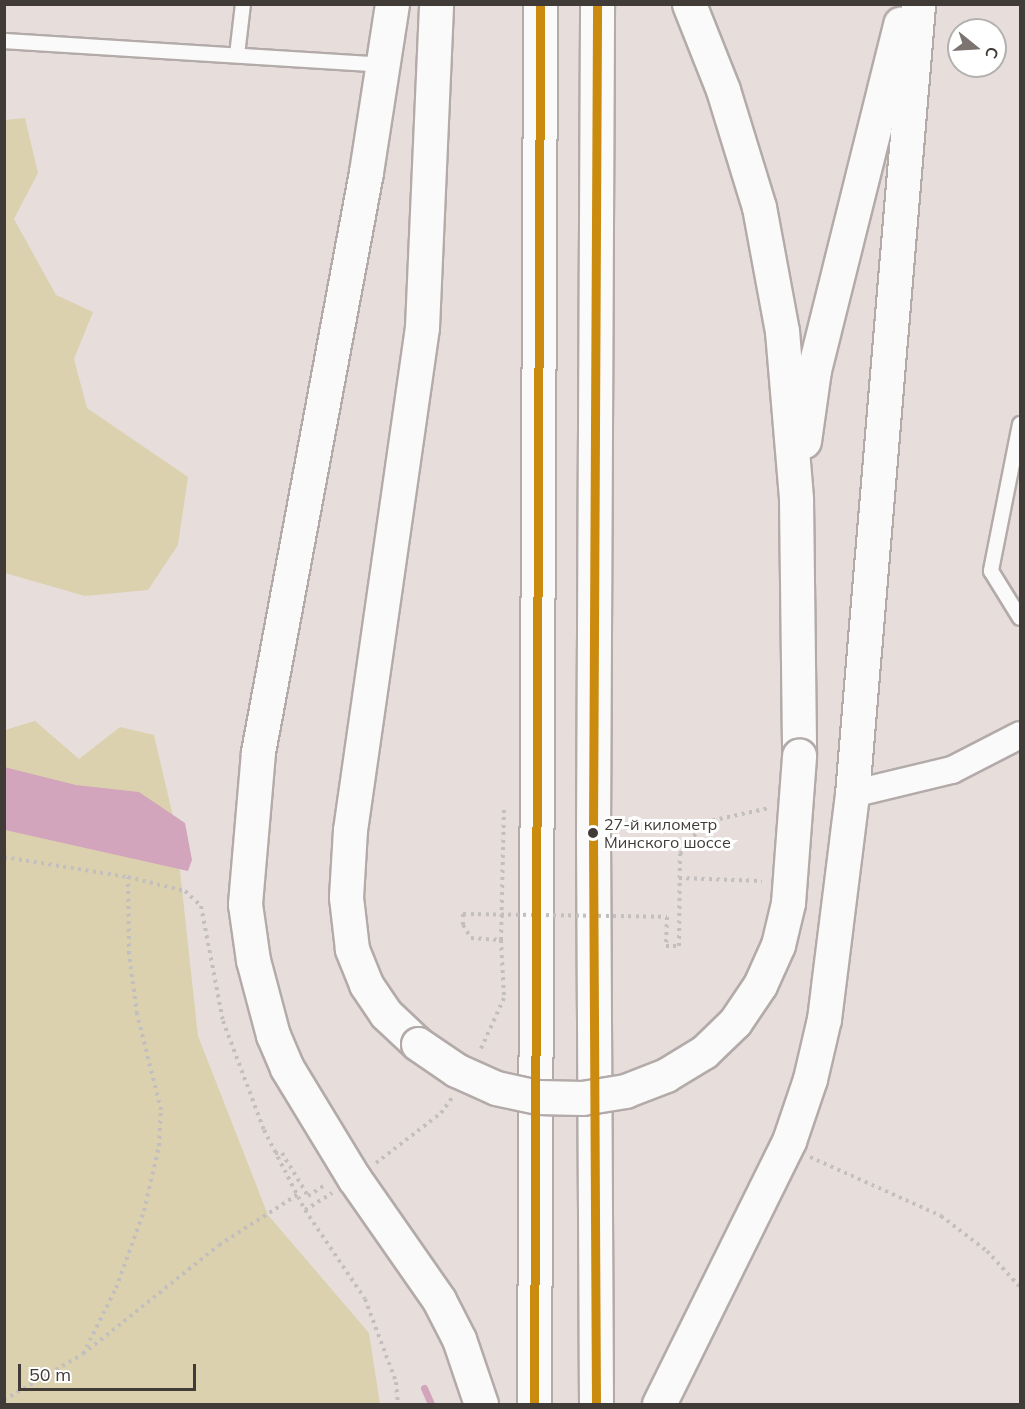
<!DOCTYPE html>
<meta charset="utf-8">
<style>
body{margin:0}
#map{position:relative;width:1025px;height:1409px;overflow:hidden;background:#e7dedb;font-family:Mulish,sans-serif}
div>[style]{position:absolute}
.green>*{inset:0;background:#dbd1af}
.water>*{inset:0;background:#d3a5bc}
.stream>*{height:7px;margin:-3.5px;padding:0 3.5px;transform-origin:3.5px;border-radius:3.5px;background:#d3a5bc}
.path>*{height:4px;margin-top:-2px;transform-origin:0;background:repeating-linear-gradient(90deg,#c3bfbe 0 3px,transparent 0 7.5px)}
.roads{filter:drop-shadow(2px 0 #b3aba9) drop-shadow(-2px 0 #b3aba9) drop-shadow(0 2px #b3aba9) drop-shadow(0 -2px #b3aba9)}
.lane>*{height:14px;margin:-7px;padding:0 7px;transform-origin:7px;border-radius:7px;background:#fbfafa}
.street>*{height:26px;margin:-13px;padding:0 13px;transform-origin:13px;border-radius:13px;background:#fbfafa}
.secondary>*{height:33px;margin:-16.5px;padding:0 16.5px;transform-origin:16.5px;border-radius:16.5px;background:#fbfafa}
.highway>*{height:33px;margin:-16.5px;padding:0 16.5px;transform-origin:16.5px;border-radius:16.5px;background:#fbfafa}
.path-bridge>*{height:4px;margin-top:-2px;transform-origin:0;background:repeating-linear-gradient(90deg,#c3bfbe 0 3px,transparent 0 7.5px)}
.bridges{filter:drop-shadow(2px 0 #b3aba9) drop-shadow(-2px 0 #b3aba9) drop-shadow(0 2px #b3aba9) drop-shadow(0 -2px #b3aba9)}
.secondary-bridge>*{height:33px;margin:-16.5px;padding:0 16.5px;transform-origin:16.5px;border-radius:16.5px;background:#fbfafa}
.bus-1>*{height:9px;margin:-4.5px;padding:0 4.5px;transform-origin:4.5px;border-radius:4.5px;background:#ca8b0e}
.dots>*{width:16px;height:16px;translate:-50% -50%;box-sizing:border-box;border:3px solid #fff;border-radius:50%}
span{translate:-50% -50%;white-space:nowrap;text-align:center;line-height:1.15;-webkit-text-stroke:6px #fff;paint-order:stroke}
.bus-label{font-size:16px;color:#413b38}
.left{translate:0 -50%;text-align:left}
.frame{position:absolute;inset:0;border:6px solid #413b38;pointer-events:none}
.north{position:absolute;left:947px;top:18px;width:60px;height:60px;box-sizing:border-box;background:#fff;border:2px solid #b3b1af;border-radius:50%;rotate:108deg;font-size:16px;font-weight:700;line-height:24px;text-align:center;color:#413b38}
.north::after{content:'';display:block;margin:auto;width:21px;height:27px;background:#7b7471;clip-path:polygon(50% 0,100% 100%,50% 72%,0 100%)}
.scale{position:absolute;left:18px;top:1364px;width:178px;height:27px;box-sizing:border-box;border:3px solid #413b38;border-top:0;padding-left:8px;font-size:18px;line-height:21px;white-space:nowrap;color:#413b38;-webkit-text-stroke:4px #fff;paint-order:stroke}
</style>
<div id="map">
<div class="green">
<div style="clip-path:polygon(25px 118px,38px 173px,14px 219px,56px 295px,93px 312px,74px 359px,87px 408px,188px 477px,178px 545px,148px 590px,85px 596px,5px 573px,4px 120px)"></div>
<div style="clip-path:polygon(35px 721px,79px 759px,120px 727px,154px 735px,175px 825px,198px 1036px,268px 1215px,369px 1333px,380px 1404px,5px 1404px,5px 730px)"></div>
</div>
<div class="water">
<div style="clip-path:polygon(4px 767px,76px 785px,139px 792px,185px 823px,192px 860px,188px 871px,5px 830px)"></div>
</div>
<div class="stream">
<div style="left:424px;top:1388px;width:17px;rotate:66deg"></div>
</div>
<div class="path">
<div style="left:4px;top:857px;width:126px;rotate:9.2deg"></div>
<div style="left:128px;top:877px;width:59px;rotate:13.8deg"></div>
<div style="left:185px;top:891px;width:22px;rotate:43deg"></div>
<div style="left:201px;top:906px;width:117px;rotate:79.2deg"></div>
<div style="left:223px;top:1021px;width:116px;rotate:69.4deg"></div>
<div style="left:264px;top:1130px;width:90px;rotate:62.9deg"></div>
<div style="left:305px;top:1210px;width:107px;rotate:56deg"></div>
<div style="left:365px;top:1299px;width:89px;rotate:69.5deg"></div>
<div style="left:396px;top:1382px;width:22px;rotate:85deg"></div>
<div style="left:679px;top:878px;width:83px;rotate:2.1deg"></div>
<div style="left:463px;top:914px;width:11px;rotate:90deg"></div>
<div style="left:463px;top:925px;width:15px;rotate:58deg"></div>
<div style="left:471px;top:938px;width:30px;rotate:4deg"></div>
<div style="left:501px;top:940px;width:58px;rotate:87deg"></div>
<div style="left:504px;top:998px;width:58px;rotate:114.4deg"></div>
<div style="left:667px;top:917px;width:29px;rotate:92deg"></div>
<div style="left:666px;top:946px;width:13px"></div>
<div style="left:679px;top:946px;width:92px;rotate:-89.4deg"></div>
<div style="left:680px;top:854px;width:41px;rotate:-52deg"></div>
<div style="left:705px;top:822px;width:66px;rotate:-12.3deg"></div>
<div style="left:501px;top:940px;width:131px;rotate:-88.7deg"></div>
<div style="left:275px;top:1153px;width:7px"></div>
<div style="left:282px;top:1153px;width:50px;rotate:58.8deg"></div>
<div style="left:308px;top:1196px;width:20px;rotate:-33deg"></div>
<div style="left:810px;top:1157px;width:144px;rotate:24.2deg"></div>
<div style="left:941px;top:1216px;width:58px;rotate:37.3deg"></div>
<div style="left:987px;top:1251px;width:49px;rotate:47.5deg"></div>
<div style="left:376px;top:1163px;width:82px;rotate:-37.6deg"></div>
<div style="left:441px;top:1113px;width:19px;rotate:-54deg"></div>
<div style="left:305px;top:1210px;width:32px;rotate:-32deg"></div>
<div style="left:83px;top:1354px;width:74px;rotate:-63.4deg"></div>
<div style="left:116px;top:1288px;width:82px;rotate:-70deg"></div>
<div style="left:144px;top:1211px;width:67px;rotate:-77deg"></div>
<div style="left:159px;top:1146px;width:36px;rotate:-87deg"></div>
<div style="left:161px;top:1110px;width:99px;rotate:-104deg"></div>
<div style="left:137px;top:1014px;width:61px;rotate:-97.6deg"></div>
<div style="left:129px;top:954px;width:77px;rotate:-90.7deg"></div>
<div style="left:4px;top:1400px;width:91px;rotate:-30.2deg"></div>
<div style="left:83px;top:1354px;width:174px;rotate:-38.7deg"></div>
<div style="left:219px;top:1245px;width:93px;rotate:-32.7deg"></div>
</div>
<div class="roads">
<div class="lane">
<div style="left:4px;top:41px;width:380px;rotate:3.6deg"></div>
<div style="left:237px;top:55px;width:51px;rotate:-83.3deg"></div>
<div style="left:1020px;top:424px;width:150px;rotate:101.2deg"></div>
<div style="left:991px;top:571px;width:55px;rotate:58.3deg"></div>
</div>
<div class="street">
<div style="left:852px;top:794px;width:103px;rotate:-13.5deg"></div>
<div style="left:952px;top:770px;width:76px;rotate:-27.2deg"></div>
</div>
<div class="secondary">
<div style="left:392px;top:4px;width:170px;rotate:98.8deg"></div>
<div style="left:366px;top:172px;width:590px;rotate:100.55deg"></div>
<div style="left:258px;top:752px;width:153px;rotate:94.9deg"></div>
<div style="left:245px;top:904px;width:57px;rotate:81.9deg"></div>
<div style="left:253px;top:960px;width:78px;rotate:75.1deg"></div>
<div style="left:273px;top:1035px;width:36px;rotate:67deg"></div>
<div style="left:287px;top:1068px;width:129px;rotate:58.7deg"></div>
<div style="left:354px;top:1178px;width:149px;rotate:55.1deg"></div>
<div style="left:439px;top:1300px;width:44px;rotate:62.9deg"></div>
<div style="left:459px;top:1339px;width:69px;rotate:71.3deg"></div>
<div style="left:689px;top:4px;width:92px;rotate:68.4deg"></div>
<div style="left:723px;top:90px;width:122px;rotate:72.9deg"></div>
<div style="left:759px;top:207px;width:126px;rotate:79.5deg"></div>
<div style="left:782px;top:331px;width:169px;rotate:85.2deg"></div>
<div style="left:796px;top:499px;width:256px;rotate:89.3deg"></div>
<div style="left:804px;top:441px;width:72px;rotate:-82deg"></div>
<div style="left:814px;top:370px;width:357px;rotate:-76deg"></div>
<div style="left:418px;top:1044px;width:44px;rotate:-136.8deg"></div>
<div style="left:386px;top:1014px;width:36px;rotate:-124deg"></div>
<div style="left:366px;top:984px;width:38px;rotate:-112deg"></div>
<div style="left:352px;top:949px;width:52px;rotate:-96.6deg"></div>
<div style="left:346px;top:897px;width:67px;rotate:-86.6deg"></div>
<div style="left:350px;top:830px;width:508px;rotate:-81.85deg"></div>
<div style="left:422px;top:327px;width:323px;rotate:-87.5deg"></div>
<div style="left:659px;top:1404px;width:293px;rotate:-63.7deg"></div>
<div style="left:789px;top:1141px;width:65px;rotate:-71.3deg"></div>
<div style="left:810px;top:1079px;width:62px;rotate:-76.9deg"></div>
<div style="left:824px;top:1019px;width:227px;rotate:-82.9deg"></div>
<div style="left:852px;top:794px;width:793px;rotate:-85.22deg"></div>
</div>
<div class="highway">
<div style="left:534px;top:1404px;width:1400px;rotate:-89.75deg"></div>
<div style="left:596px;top:1404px;width:567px;rotate:-90.3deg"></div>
<div style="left:593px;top:837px;width:833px;rotate:-89.72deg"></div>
</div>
</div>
<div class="path-bridge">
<div style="left:463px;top:914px;width:204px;rotate:0.8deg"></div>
</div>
<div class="bridges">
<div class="secondary-bridge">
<div style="left:418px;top:1044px;width:46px;rotate:34.4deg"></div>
<div style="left:456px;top:1070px;width:44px;rotate:24.2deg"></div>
<div style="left:496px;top:1088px;width:43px;rotate:12.1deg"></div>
<div style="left:538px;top:1097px;width:44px;rotate:1.3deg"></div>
<div style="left:582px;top:1098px;width:44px;rotate:-9.2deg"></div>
<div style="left:625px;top:1091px;width:44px;rotate:-21.3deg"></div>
<div style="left:666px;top:1075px;width:44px;rotate:-31.2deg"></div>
<div style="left:704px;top:1052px;width:43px;rotate:-44.1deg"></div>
<div style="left:735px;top:1022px;width:45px;rotate:-56deg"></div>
<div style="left:760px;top:985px;width:44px;rotate:-65.8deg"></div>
<div style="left:778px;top:945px;width:43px;rotate:-76.6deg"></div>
<div style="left:788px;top:903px;width:148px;rotate:-85.7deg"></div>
</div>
</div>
<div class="bus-1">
<div style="left:534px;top:1404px;width:1400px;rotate:-89.75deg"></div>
<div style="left:596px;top:1404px;width:567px;rotate:-90.3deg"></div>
<div style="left:593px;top:837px;width:833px;rotate:-89.72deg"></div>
</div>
<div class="dots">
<div style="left:593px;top:833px;background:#413b38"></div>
</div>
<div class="bus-label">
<span class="left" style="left:604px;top:833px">27-й километр<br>Минского шоссе</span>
</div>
<div class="frame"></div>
<div class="north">С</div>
<div class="scale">50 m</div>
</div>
